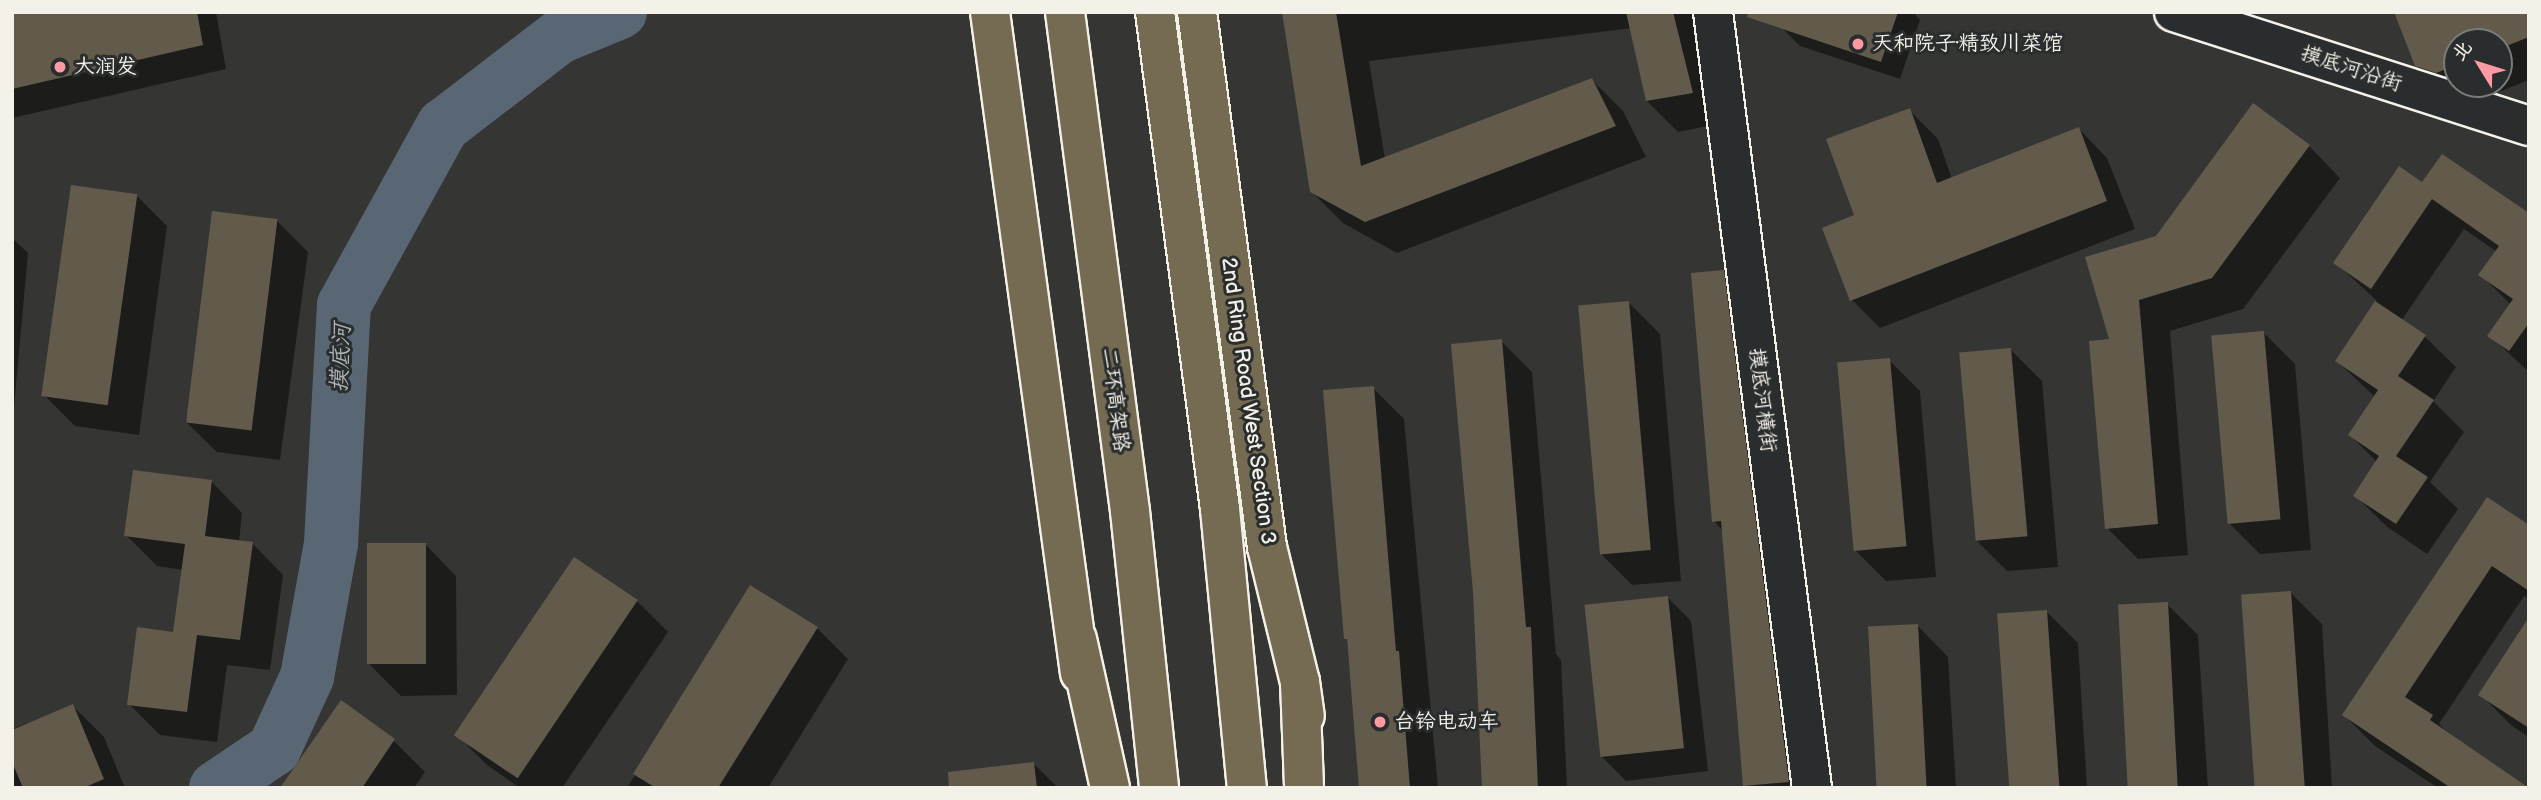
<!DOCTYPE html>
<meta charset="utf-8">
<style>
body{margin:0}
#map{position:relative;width:2541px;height:800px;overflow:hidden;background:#353634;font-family:"Balsamiq Sans","LXGW WenKai TC",sans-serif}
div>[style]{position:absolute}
.shadow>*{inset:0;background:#0007}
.river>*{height:54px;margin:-27px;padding:0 27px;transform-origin:27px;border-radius:27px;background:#596775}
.building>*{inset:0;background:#625b4b;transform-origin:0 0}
.roads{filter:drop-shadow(2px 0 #f4f1e8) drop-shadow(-2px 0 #f4f1e8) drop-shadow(0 2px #f4f1e8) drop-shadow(0 -2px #f4f1e8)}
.minor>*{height:38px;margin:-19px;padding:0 19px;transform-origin:19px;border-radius:19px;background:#2a2d2e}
.major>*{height:38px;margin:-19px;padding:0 19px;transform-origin:19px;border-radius:19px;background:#746b52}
.highway>*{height:38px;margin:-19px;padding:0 19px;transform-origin:19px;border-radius:19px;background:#746b52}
.dots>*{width:19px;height:19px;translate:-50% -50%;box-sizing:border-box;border:4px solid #2a2d2e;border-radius:50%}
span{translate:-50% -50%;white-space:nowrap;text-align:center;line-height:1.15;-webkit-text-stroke:6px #2a2d2e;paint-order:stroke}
.poi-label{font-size:21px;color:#f4f1e8}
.left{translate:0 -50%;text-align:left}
.street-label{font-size:21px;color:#f4f1e8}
.water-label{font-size:23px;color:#aeb3b4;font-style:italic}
.frame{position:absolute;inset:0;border:14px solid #f4f1e8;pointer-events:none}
.north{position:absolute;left:2443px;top:28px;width:70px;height:70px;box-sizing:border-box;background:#2a2d2e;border:2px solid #7b7b78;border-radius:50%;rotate:308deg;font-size:19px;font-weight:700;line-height:28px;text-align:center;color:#f4f1e8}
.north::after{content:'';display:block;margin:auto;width:24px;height:32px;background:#ff9aa2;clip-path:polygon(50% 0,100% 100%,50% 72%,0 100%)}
</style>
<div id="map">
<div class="shadow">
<div style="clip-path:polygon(12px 12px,216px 12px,226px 69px,12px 118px)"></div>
<div style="clip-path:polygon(1283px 12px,1696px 12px,1723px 123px,1678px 132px,1647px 101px,1632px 28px,1369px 61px,1385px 159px,1592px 80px,1623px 111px,1646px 157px,1397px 253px,1343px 223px,1311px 191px)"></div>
<div style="clip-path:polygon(1786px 12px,1913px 12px,1920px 20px,1900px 79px,1800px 46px,1781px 27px)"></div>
<div style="clip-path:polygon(evenodd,2396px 12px,2529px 12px,2529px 80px,2468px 104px,2448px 97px,2416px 65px,2396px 12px,2457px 42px,2499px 42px,2499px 84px,2457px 84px,2457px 42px)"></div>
<div style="clip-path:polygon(2254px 105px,2309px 146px,2340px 178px,2243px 309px,2170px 331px,2188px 555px,2138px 559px,2107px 528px,2111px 341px,2157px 237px)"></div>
<div style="clip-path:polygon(1909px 110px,1938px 139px,1952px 179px,2079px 129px,2107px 158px,2135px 229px,1880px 328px,1852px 300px,1857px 216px)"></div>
<div style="clip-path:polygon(2423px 184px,2524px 212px,2529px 210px,2529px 372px,2490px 336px,2511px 305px,2481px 275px,2497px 252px,2464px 229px,2401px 321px,2424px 336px,2456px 367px,2433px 401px,2464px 432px,2430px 482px,2458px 509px,2427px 554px,2386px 526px,2355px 495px,2377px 462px,2350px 435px,2375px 397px,2337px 361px,2377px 301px,2336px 263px)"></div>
<div style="clip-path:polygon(136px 195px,167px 226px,139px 435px,75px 426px,44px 395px)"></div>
<div style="clip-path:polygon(277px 221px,308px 252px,280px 460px,217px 452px,185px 421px)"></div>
<div style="clip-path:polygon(12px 238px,28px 253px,14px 407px,12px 406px)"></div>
<div style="clip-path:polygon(1723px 272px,1754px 303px,1816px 788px,1745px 788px,1724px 532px,1714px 521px)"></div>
<div style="clip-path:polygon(1629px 303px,1660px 334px,1681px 581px,1632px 585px,1601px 554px)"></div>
<div style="clip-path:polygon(2264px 333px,2295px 364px,2311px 550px,2260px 554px,2229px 523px)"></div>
<div style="clip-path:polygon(1501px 341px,1532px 372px,1556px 654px,1561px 660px,1567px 788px,1483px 788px)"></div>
<div style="clip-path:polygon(2011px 350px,2042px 381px,2058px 567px,2007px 571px,1976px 540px)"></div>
<div style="clip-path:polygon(1889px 360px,1920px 391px,1936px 577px,1886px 581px,1855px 550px)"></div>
<div style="clip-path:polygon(1373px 388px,1404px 419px,1438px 788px,1360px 788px,1325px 392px)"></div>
<div style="clip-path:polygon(211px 481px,242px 513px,239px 542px,252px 543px,283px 575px,270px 670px,227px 665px,217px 742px,160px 735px,129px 704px,175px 634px,183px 570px,157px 566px,126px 535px)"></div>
<div style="clip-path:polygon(2529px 527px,2529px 599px,2524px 596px,2439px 724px,2452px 737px,2525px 788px,2438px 788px,2375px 746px,2344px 715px)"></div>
<div style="clip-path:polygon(425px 544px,456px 576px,457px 695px,401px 696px,370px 665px)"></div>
<div style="clip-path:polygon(751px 587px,817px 628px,848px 659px,768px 788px,627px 788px)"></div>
<div style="clip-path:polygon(2291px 593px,2322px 624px,2332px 788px,2255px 788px)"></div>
<div style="clip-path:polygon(1667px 597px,1691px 621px,1708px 771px,1626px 781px,1602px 757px)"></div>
<div style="clip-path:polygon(637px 601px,668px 632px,562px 788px,520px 788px,487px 765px,456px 734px)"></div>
<div style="clip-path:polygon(2167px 604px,2198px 635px,2208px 788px,2130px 788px)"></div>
<div style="clip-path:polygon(2047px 612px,2078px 643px,2087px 788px,2010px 788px)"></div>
<div style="clip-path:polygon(2529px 620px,2529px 737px,2512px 726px,2481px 695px)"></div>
<div style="clip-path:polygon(1917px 625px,1948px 657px,1956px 788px,1879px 788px)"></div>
<div style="clip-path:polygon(341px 702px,394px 741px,425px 772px,414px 788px,282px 788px)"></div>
<div style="clip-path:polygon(73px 706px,104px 737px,125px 788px,12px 788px,12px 729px)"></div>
<div style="clip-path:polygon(1034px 764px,1058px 788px,957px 788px)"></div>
</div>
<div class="river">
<div style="left:216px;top:788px;width:70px;rotate:-33.9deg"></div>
<div style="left:274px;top:749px;width:79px;rotate:-65.4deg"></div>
<div style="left:307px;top:677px;width:135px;rotate:-79.8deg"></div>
<div style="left:331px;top:544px;width:239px;rotate:-86.9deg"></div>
<div style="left:344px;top:305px;width:205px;rotate:-61.1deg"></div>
<div style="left:443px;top:126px;width:146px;rotate:-37.5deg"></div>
<div style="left:559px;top:37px;width:66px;rotate:-22.3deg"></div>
</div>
<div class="building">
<div style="clip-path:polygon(12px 12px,197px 12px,203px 45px,12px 89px)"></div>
<div style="clip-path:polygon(1282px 12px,1336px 12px,1361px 166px,1592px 78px,1616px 126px,1365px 222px,1310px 192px)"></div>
<div style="clip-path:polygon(1626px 12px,1673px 12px,1693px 93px,1646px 101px)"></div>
<div style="clip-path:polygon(1748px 12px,1898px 12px,1881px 62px,1747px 17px)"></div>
<div style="clip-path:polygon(2394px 12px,2529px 12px,2529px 37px,2499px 49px,2499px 42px,2457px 42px,2457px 65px,2436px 73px,2415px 66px)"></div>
<div style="clip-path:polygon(2253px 103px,2310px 145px,2212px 278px,2139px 300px,2158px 524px,2105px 529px,2089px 341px,2109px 339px,2085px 257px,2156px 236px)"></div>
<div style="clip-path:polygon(1910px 108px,1937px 183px,2079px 127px,2107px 201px,1850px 301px,1822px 228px,1854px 215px,1826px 139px)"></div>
<div style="clip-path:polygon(2442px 154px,2529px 213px,2529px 323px,2509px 351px,2487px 336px,2513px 299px,2478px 275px,2499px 246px,2432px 199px,2371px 289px,2333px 263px,2399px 166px,2422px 182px)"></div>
<div style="left:71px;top:185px;width:67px;height:213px;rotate:8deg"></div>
<div style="left:212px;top:211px;width:66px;height:213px;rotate:7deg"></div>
<div style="clip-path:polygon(1724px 270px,1789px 782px,1743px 786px,1721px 521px,1712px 522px,1691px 273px)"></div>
<div style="left:1629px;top:301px;width:250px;height:51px;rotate:85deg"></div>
<div style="clip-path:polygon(2375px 301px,2426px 335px,2398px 376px,2434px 400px,2396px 456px,2428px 477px,2396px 524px,2353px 496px,2379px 456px,2348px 435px,2378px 390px,2335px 361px)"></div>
<div style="left:2264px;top:331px;width:189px;height:53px;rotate:85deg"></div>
<div style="clip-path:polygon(1502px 339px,1526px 627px,1531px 627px,1538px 788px,1482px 788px,1473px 592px,1451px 344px)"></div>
<div style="left:2011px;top:348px;width:189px;height:52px;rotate:85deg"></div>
<div style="left:1890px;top:358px;width:189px;height:53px;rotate:85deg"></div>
<div style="clip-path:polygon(1374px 386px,1396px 651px,1399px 651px,1410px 788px,1359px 788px,1347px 639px,1344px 639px,1323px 390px)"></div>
<div style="clip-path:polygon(133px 470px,212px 480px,205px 536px,253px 542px,240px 640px,197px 635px,187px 712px,127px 705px,137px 627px,173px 632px,185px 544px,124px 536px)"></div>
<div style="clip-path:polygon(2487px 497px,2529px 525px,2529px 591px,2492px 566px,2405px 697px,2433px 715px,2430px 720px,2529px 788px,2451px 788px,2342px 715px)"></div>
<div style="left:426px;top:543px;width:121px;height:59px;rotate:90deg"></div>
<div style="left:574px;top:557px;width:77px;height:215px;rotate:34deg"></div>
<div style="clip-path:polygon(750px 585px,818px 627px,718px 788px,656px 788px,633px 774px)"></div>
<div style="left:2291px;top:591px;width:197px;height:50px;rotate:86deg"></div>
<div style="left:1668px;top:596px;width:153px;height:84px;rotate:84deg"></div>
<div style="left:2168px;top:602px;width:186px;height:50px;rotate:87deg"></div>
<div style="left:2047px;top:610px;width:178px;height:50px;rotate:86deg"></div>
<div style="clip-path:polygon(2529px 617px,2529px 728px,2478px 695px)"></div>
<div style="left:1918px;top:624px;width:164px;height:50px;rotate:87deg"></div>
<div style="clip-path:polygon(341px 700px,395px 739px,362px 788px,280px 788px)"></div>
<div style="clip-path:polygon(73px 704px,104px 779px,83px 788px,23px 788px,12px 762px,12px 730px)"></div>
<div style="clip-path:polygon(1034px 762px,1037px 788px,949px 788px,948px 772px)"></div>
</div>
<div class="roads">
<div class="minor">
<div style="left:1713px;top:12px;width:782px;rotate:82.73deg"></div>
<div style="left:2174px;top:12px;width:373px;rotate:17.8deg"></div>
</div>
<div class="major">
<div style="left:990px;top:12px;width:667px;rotate:82.25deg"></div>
<div style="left:1197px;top:12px;width:540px;rotate:82.55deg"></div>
<div style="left:1267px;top:547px;width:139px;rotate:76.3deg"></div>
<div style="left:1300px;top:682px;width:34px;rotate:82deg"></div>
</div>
<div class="highway">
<div style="left:1065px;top:12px;width:503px;rotate:82.58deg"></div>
<div style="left:1130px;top:511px;width:279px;rotate:84deg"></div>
<div style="left:1155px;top:12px;width:501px;rotate:82.55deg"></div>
<div style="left:1220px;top:509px;width:280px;rotate:84.5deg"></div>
<div style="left:1077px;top:639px;width:153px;rotate:77.5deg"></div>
<div style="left:1300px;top:682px;width:106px;rotate:87.8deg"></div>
</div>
</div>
<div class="dots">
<div style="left:1858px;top:44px;background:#ff9aa2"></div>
<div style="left:60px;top:67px;background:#ff9aa2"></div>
<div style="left:1380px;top:722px;background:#ff9aa2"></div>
</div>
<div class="poi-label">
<span class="left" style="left:1872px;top:44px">天和院子·精致川菜馆</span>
<span class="left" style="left:74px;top:67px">大润发</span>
<span class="left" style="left:1394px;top:722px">台铃电动车</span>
</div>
<div class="street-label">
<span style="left:2351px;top:69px;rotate:18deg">摸底河沿街</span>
<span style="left:1115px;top:400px;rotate:83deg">二环高架路</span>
<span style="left:1762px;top:400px;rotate:83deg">摸底河横街</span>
<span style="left:1248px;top:401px;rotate:82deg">2nd Ring Road West Section 3</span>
</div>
<div class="water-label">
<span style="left:341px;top:358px;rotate:-87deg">摸底河</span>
</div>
<div class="frame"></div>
<div class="north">北</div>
</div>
